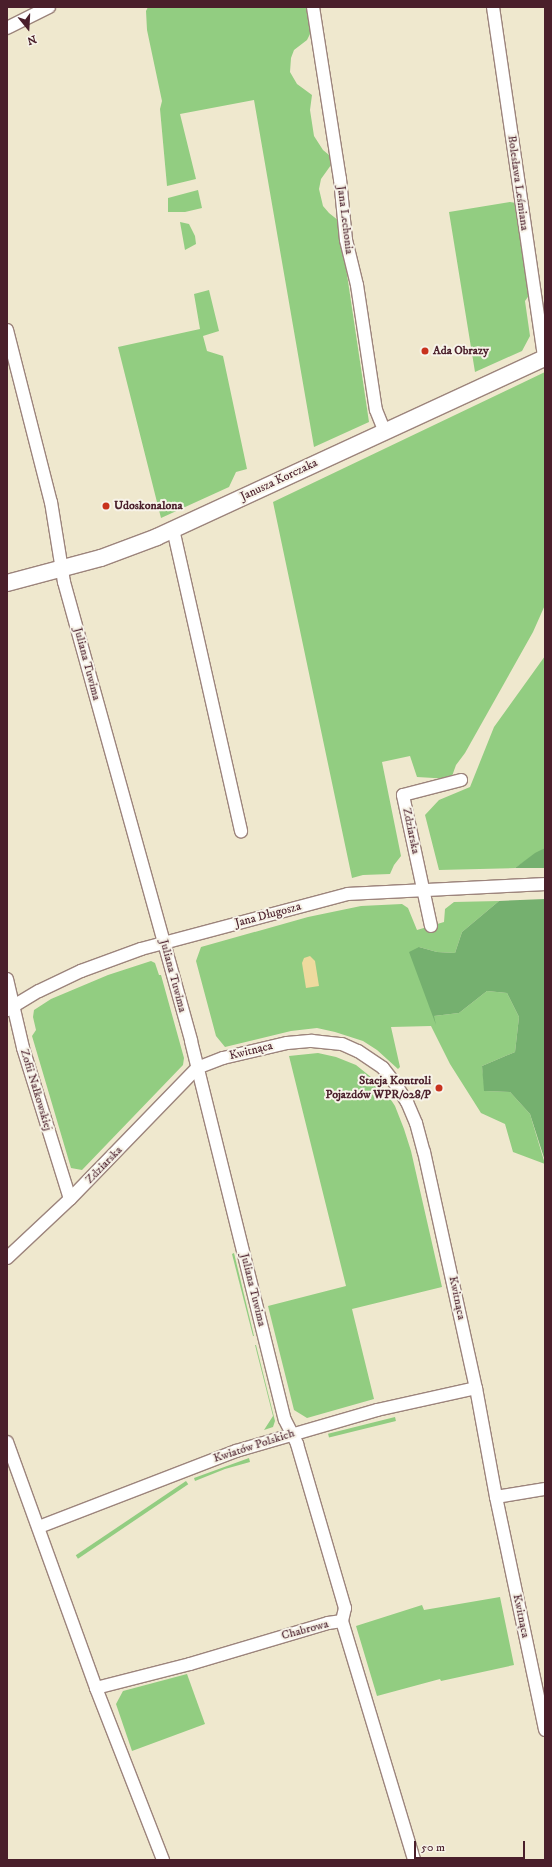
<!DOCTYPE html>
<meta charset="utf-8">
<style>
body{margin:0}
#map{position:relative;width:552px;height:1867px;overflow:hidden;background:#efe8ce;font-family:"IM FELL DW Pica",serif}
div>[style]{position:absolute}
.green>*{inset:0;background:#92cd81;transform-origin:0 0}
.forest>*{inset:0;background:#75b06f}
.sand>*{inset:0;background:#eeda9e}
.roads{filter:drop-shadow(1px 0 #9c847c) drop-shadow(-1px 0 #9c847c) drop-shadow(0 1px #9c847c) drop-shadow(0 -1px #9c847c)}
.street>*{height:12px;margin:-6px;padding:0 6px;transform-origin:6px;border-radius:6px;background:#fff}
.secondary>*{height:16px;margin:-8px;padding:0 8px;transform-origin:8px;border-radius:8px;background:#fff}
.dots>*{width:11px;height:11px;translate:-50% -50%;box-sizing:border-box;border:2px solid #f7f3e8;border-radius:50%}
span{translate:-50% -50%;white-space:nowrap;text-align:center;line-height:1.15;-webkit-text-stroke:4px #f7f3e8;paint-order:stroke}
.street-label{font-size:12px;color:#4a1f2b}
.poi-label{font-size:12px;color:#4a1f2b;font-weight:700}
.left{translate:0 -50%;text-align:left}
.right{translate:-100% -50%;text-align:right}
.frame{position:absolute;inset:0;border:8px solid #4a1f2b;pointer-events:none}
.north{position:absolute;left:8px;top:8px;width:40px;height:40px;-webkit-text-stroke:3px #f7f3e8;paint-order:stroke;rotate:162deg;font-size:11px;font-weight:700;line-height:16px;text-align:center;color:#4a1f2b}
.north::after{content:'';display:block;margin:auto;width:14px;height:18px;background:#4a1f2b;clip-path:polygon(50% 0,100% 100%,50% 72%,0 100%)}
.scale{position:absolute;left:414px;top:1841px;width:111px;height:18px;box-sizing:border-box;border:2px solid #4a1f2b;border-top:0;padding-left:5px;font-size:12px;line-height:14px;white-space:nowrap;color:#4a1f2b;-webkit-text-stroke:3px #f7f3e8;paint-order:stroke}
</style>
<div id="map">
<div class="green">
<div style="clip-path:polygon(148px 7px,304px 7px,308px 9px,311px 32px,307px 40px,294px 50px,291px 58px,290px 72px,297px 84px,312px 95px,310px 110px,314px 136px,323px 150px,329px 155px,331px 165px,321px 179px,319px 189px,323px 206px,329px 213px,339px 221px,369px 422px,314px 447px,254px 100px,180px 114px,196px 179px,167px 186px,160px 109px,162px 101px,147px 30px,146px 11px)"></div>
<div style="clip-path:polygon(198px 190px,202px 208px,185px 212px,168px 212px,168px 198px)"></div>
<div style="clip-path:polygon(510px 202px,516px 203px,530px 294px,525px 301px,530px 336px,522px 351px,475px 372px,449px 212px)"></div>
<div style="clip-path:polygon(180px 222px,189px 224px,195px 236px,196px 244px,185px 250px)"></div>
<div style="clip-path:polygon(209px 290px,219px 331px,203px 336px,207px 351px,223px 356px,247px 469px,236px 472px,229px 487px,161px 518px,118px 347px,200px 329px,194px 294px)"></div>
<div style="clip-path:polygon(545px 372px,545px 605px,533px 632px,465px 753px,456px 765px,451px 779px,417px 777px,410px 756px,382px 762px,401px 856px,394px 865px,390px 874px,363px 875px,352px 878px,273px 502px)"></div>
<div style="clip-path:polygon(545px 656px,545px 848px,515px 868px,439px 870px,425px 815px,439px 800px,470px 787px,494px 727px)"></div>
<div style="clip-path:polygon(499px 901px,462px 932px,455px 953px,437px 952px,419px 947px,434px 1016px,459px 1013px,487px 991px,507px 993px,519px 1017px,515px 1052px,482px 1066px,485px 1091px,510px 1092px,530px 1114px,545px 1164px,513px 1152px,505px 1124px,481px 1113px,450px 1064px,431px 1026px,391px 1027px,400px 1067px,398px 1069px,377px 1050px,363px 1041px,335px 1032px,317px 1028px,291px 1031px,225px 1047px,216px 1036px,196px 961px,201px 947px,308px 917px,361px 906px,402px 904px,408px 908px,417px 930px,444px 922px,445px 909px,454px 902px)"></div>
<div style="clip-path:polygon(151px 961px,155px 963px,159px 975px,161px 975px,184px 1058px,183px 1065px,82px 1170px,71px 1168px,32px 1036px,36px 1030px,33px 1017px,34px 1010px,51px 999px,108px 975px)"></div>
<div style="clip-path:polygon(318px 1053px,336px 1057px,356px 1065px,382px 1086px,395px 1106px,404px 1129px,411px 1151px,442px 1287px,352px 1309px,374px 1399px,307px 1418px,294px 1410px,268px 1306px,346px 1286px,289px 1056px)"></div>
<div style="clip-path:polygon(234px 1253px,254px 1336px,253px 1336px,232px 1254px)"></div>
<div style="clip-path:polygon(255px 1345px,256px 1345px,275px 1421px,273px 1427px,264px 1430px,273px 1416px)"></div>
<div style="left:395px;top:1417px;width:4px;height:69px;rotate:76deg"></div>
<div style="clip-path:polygon(249px 1458px,250px 1462px,225px 1469px,195px 1481px,194px 1478px)"></div>
<div style="left:186px;top:1481px;width:4px;height:133px;rotate:56deg"></div>
<div style="clip-path:polygon(500px 1597px,514px 1665px,441px 1681px,440px 1679px,377px 1696px,356px 1626px,422px 1605px,424px 1610px)"></div>
<div style="clip-path:polygon(187px 1674px,205px 1724px,132px 1751px,116px 1704px,123px 1691px)"></div>
</div>
<div class="forest">
<div style="clip-path:polygon(545px 848px,545px 868px,515px 868px,535px 853px)"></div>
<div style="clip-path:polygon(545px 899px,545px 1161px,530px 1114px,510px 1092px,484px 1091px,482px 1066px,515px 1052px,519px 1017px,507px 993px,487px 991px,459px 1013px,434px 1016px,436px 1025px,409px 952px,419px 947px,437px 952px,455px 953px,462px 932px,499px 901px)"></div>
</div>
<div class="sand">
<div style="clip-path:polygon(310px 956px,315px 961px,319px 986px,306px 988px,302px 963px,304px 958px)"></div>
</div>
<div class="roads">
<div class="street">
<div style="left:313px;top:7px;width:174px;rotate:81.1deg"></div>
<div style="left:340px;top:179px;width:61px;rotate:84.4deg"></div>
<div style="left:346px;top:240px;width:46px;rotate:76.3deg"></div>
<div style="left:357px;top:285px;width:126px;rotate:81.4deg"></div>
<div style="left:376px;top:410px;width:24px;rotate:68deg"></div>
<div style="left:493px;top:7px;width:355px;rotate:81.7deg"></div>
<div style="left:7px;top:28px;width:47px;rotate:-26.6deg"></div>
<div style="left:7px;top:330px;width:178px;rotate:75.7deg"></div>
<div style="left:51px;top:502px;width:81px;rotate:80.8deg"></div>
<div style="left:64px;top:582px;width:476px;rotate:74.5deg"></div>
<div style="left:191px;top:1041px;width:390px;rotate:76.1deg"></div>
<div style="left:285px;top:1420px;width:27px;rotate:63deg"></div>
<div style="left:297px;top:1444px;width:171px;rotate:73.7deg"></div>
<div style="left:345px;top:1608px;width:13px;rotate:103deg"></div>
<div style="left:342px;top:1621px;width:250px;rotate:73.2deg"></div>
<div style="left:173px;top:529px;width:310px;rotate:77.3deg"></div>
<div style="left:431px;top:926px;width:134px;rotate:-102.1deg"></div>
<div style="left:403px;top:795px;width:60px;rotate:-14.5deg"></div>
<div style="left:7px;top:979px;width:71px;rotate:76.9deg"></div>
<div style="left:23px;top:1048px;width:158px;rotate:72.7deg"></div>
<div style="left:7px;top:1010px;width:37px;rotate:-31deg"></div>
<div style="left:39px;top:991px;width:47px;rotate:-25.5deg"></div>
<div style="left:81px;top:971px;width:64px;rotate:-20.1deg"></div>
<div style="left:141px;top:949px;width:214px;rotate:-14.9deg"></div>
<div style="left:348px;top:894px;width:197px;rotate:-2.9deg"></div>
<div style="left:7px;top:1258px;width:86px;rotate:-43.1deg"></div>
<div style="left:70px;top:1199px;width:182px;rotate:-45.9deg"></div>
<div style="left:197px;top:1068px;width:28px;rotate:-21deg"></div>
<div style="left:223px;top:1058px;width:66px;rotate:-13.2deg"></div>
<div style="left:287px;top:1043px;width:25px;rotate:-5deg"></div>
<div style="left:312px;top:1041px;width:30px;rotate:6deg"></div>
<div style="left:342px;top:1044px;width:17px;rotate:24deg"></div>
<div style="left:358px;top:1051px;width:30px;rotate:34deg"></div>
<div style="left:383px;top:1068px;width:18px;rotate:52deg"></div>
<div style="left:394px;top:1082px;width:24px;rotate:57deg"></div>
<div style="left:407px;top:1102px;width:23px;rotate:67deg"></div>
<div style="left:416px;top:1123px;width:30px;rotate:75deg"></div>
<div style="left:424px;top:1152px;width:242px;rotate:77.6deg"></div>
<div style="left:476px;top:1388px;width:111px;rotate:79.6deg"></div>
<div style="left:496px;top:1497px;width:238px;rotate:78.1deg"></div>
<div style="left:7px;top:1442px;width:262px;rotate:70.1deg"></div>
<div style="left:96px;top:1688px;width:185px;rotate:68.7deg"></div>
<div style="left:496px;top:1497px;width:50px;rotate:-9.3deg"></div>
<div style="left:39px;top:1527px;width:211px;rotate:-21.1deg"></div>
<div style="left:236px;top:1451px;width:147px;rotate:-16.2deg"></div>
<div style="left:377px;top:1410px;width:101px;rotate:-12.5deg"></div>
<div style="left:96px;top:1688px;width:97px;rotate:-14.3deg"></div>
<div style="left:190px;top:1664px;width:144px;rotate:-16.5deg"></div>
<div style="left:328px;top:1623px;width:14px;rotate:-8deg"></div>
</div>
<div class="secondary">
<div style="left:7px;top:583px;width:97px;rotate:-14.9deg"></div>
<div style="left:101px;top:558px;width:60px;rotate:-20.6deg"></div>
<div style="left:157px;top:537px;width:426px;rotate:-24.8deg"></div>
</div>
</div>
<div class="dots">
<div style="left:425px;top:351px;background:#c8321e"></div>
<div style="left:106px;top:506px;background:#c8321e"></div>
<div style="left:439px;top:1088px;background:#c8321e"></div>
</div>
<div class="street-label">
<span style="left:518px;top:183px;rotate:82deg">Bolesława Leśmiana</span>
<span style="left:345px;top:220px;rotate:83deg">Jana Lechonia</span>
<span style="left:279px;top:480px;rotate:-25deg">Janusza Korczaka</span>
<span style="left:87px;top:664px;rotate:75deg">Juliana Tuwima</span>
<span style="left:411px;top:831px;rotate:78deg">Zdziarska</span>
<span style="left:268px;top:915px;rotate:-15deg">Jana Długosza</span>
<span style="left:173px;top:976px;rotate:75deg">Juliana Tuwima</span>
<span style="left:251px;top:1051px;rotate:-14deg">Kwitnąca</span>
<span style="left:36px;top:1090px;rotate:73deg">Zofii Nałkowskiej</span>
<span style="left:104px;top:1165px;rotate:-46deg">Zdziarska</span>
<span style="left:253px;top:1290px;rotate:76deg">Juliana Tuwima</span>
<span style="left:457px;top:1298px;rotate:78deg">Kwitnąca</span>
<span style="left:254px;top:1446px;rotate:-18deg">Kwiatów Polskich</span>
<span style="left:521px;top:1616px;rotate:78deg">Kwitnąca</span>
<span style="left:305px;top:1630px;rotate:-15deg">Chabrowa</span>
</div>
<div class="poi-label">
<span class="left" style="left:433px;top:351px">Ada Obrazy</span>
<span class="left" style="left:114px;top:506px">Udoskonalona</span>
<span class="right" style="left:431px;top:1088px">Stacja Kontroli<br>Pojazdów WPR/028/P</span>
</div>
<div class="frame"></div>
<div class="north">N</div>
<div class="scale">50 m</div>
</div>
